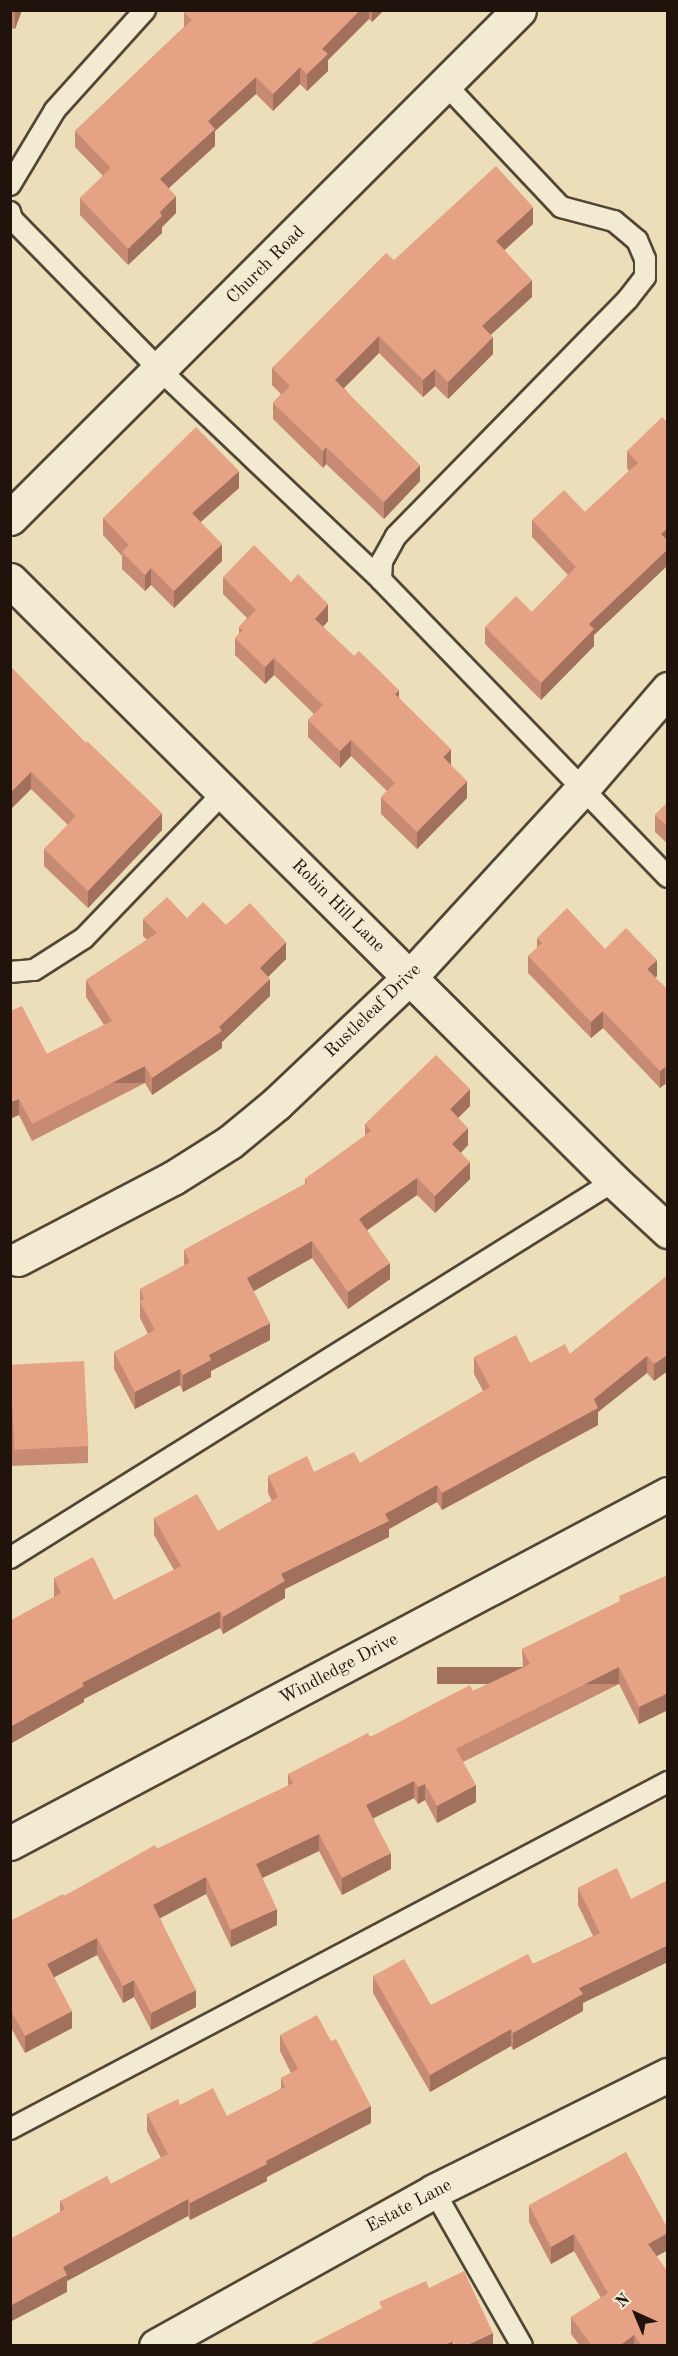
<!DOCTYPE html>
<style>
body{margin:0}
#map{position:relative;width:678px;height:2356px;overflow:hidden;background:#ebdeb8;font-family:"Old Standard TT",serif}
div>[style]{position:absolute}
.roads{filter:drop-shadow(2px 0 #524636) drop-shadow(-2px 0 #524636) drop-shadow(0 2px #524636) drop-shadow(0 -2px #524636)}
.lane>*{height:20px;margin:-10px;padding:0 10px;transform-origin:10px;border-radius:10px;background:#f2ead1}
.street>*{height:33px;margin:-16.5px;padding:0 16.5px;transform-origin:16.5px;border-radius:16.5px;background:#f2ead1}
.secondary>*{height:33px;margin:-16.5px;padding:0 16.5px;transform-origin:16.5px;border-radius:16.5px;background:#f2ead1}
.wall>*{inset:0;background:#c68b72}
.shaded-wall>*{inset:0;background:#a1715d;transform-origin:0 0}
.building>*{inset:0;background:#e6a285;transform-origin:0 0}
span{translate:-50% -50%;white-space:nowrap;text-align:center;line-height:1.15;-webkit-text-stroke:6px #f2ead1;paint-order:stroke}
.street-label{font-size:18px;color:#1f130b}
.frame{position:absolute;inset:0;border:12px solid #1f130b;pointer-events:none}
.north{position:absolute;left:606px;top:2284px;width:60px;height:60px;-webkit-text-stroke:4px #f2ead1;paint-order:stroke;rotate:316deg;font-size:16px;font-weight:700;line-height:24px;text-align:center;color:#1f130b}
.north::after{content:'';display:block;margin:auto;width:21px;height:27px;background:#1f130b;clip-path:polygon(50% 0,100% 100%,50% 72%,0 100%)}
</style>
<div id="map">
<div class="roads">
<div class="lane">
<div style="left:446px;top:85px;width:168px;rotate:46.7deg"></div>
<div style="left:561px;top:207px;width:55px;rotate:14.8deg"></div>
<div style="left:614px;top:221px;width:30px;rotate:40deg"></div>
<div style="left:637px;top:240px;width:21px;rotate:67deg"></div>
<div style="left:645px;top:259px;width:18px;rotate:90deg"></div>
<div style="left:645px;top:277px;width:28px;rotate:128deg"></div>
<div style="left:628px;top:299px;width:332px;rotate:134.4deg"></div>
<div style="left:396px;top:536px;width:29px;rotate:119deg"></div>
<div style="left:382px;top:561px;width:19px;rotate:93deg"></div>
<div style="left:381px;top:580px;width:413px;rotate:46deg"></div>
<div style="left:10px;top:185px;width:87px;rotate:-59deg"></div>
<div style="left:55px;top:110px;width:135px;rotate:-48deg"></div>
<div style="left:10px;top:212px;width:7px;rotate:74deg"></div>
<div style="left:12px;top:219px;width:213px;rotate:45.6deg"></div>
<div style="left:161px;top:371px;width:303px;rotate:43.5deg"></div>
<div style="left:10px;top:972px;width:24px;rotate:-5deg"></div>
<div style="left:34px;top:970px;width:59px;rotate:-32.6deg"></div>
<div style="left:84px;top:938px;width:202px;rotate:-46.2deg"></div>
<div style="left:10px;top:1558px;width:712px;rotate:-31.97deg"></div>
<div style="left:10px;top:2129px;width:744px;rotate:-27.81deg"></div>
<div style="left:434px;top:2191px;width:178px;rotate:60.4deg"></div>
</div>
<div class="street">
<div style="left:10px;top:580px;width:852px;rotate:44.86deg"></div>
<div style="left:614px;top:1181px;width:74px;rotate:42.8deg"></div>
<div style="left:18px;top:1259px;width:175px;rotate:-27.6deg"></div>
<div style="left:173px;top:1178px;width:67px;rotate:-32.3deg"></div>
<div style="left:230px;top:1142px;width:60px;rotate:-39.6deg"></div>
<div style="left:276px;top:1104px;width:183px;rotate:-43.5deg"></div>
<div style="left:409px;top:978px;width:256px;rotate:-47.5deg"></div>
<div style="left:582px;top:789px;width:132px;rotate:-49.3deg"></div>
<div style="left:10px;top:1843px;width:745px;rotate:-27.94deg"></div>
<div style="left:156px;top:2346px;width:318px;rotate:-29.1deg"></div>
<div style="left:434px;top:2191px;width:261px;rotate:-26.4deg"></div>
</div>
<div class="secondary">
<div style="left:10px;top:518px;width:719px;rotate:-44.94deg"></div>
</div>
</div>
<div class="wall">
<div style="clip-path:polygon(10px 10px,22px 10px,15px 29px,10px 28px)"></div>
<div style="clip-path:polygon(187px 10px,384px 10px,372px 22px,369px 19px,328px 60px,328px 71px,307px 91px,300px 84px,273px 111px,256px 94px,215px 131px,215px 146px,169px 188px,176px 213px,162px 227px,162px 233px,128px 265px,80px 215px,80px 198px,103px 176px,75px 147px,75px 131px,184px 27px,184px 13px)"></div>
<div style="clip-path:polygon(533px 224px,504px 250px,532px 297px,491px 334px,493px 354px,448px 399px,435px 386px,423px 397px,379px 353px,344px 388px,420px 481px,384px 519px,326px 464px,323px 468px,273px 419px,273px 403px,281px 394px,272px 385px,272px 368px,394px 260px)"></div>
<div style="clip-path:polygon(668px 423px,668px 565px,594px 635px,594px 646px,541px 700px,485px 644px,485px 627px,532px 612px,568px 575px,532px 537px,532px 520px,585px 512px,629px 471px,627px 468px,627px 451px)"></div>
<div style="clip-path:polygon(239px 488px,201px 522px,222px 561px,174px 608px,151px 585px,145px 591px,122px 569px,122px 556px,103px 535px,103px 518px)"></div>
<div style="clip-path:polygon(223px 577px,328px 621px,323px 627px,399px 698px,451px 765px,467px 798px,417px 849px,381px 814px,381px 797px,387px 791px,351px 756px,340px 768px,308px 737px,308px 720px,314px 714px,274px 675px,265px 684px,235px 655px,235px 638px,239px 634px,239px 627px,247px 618px,223px 594px)"></div>
<div style="clip-path:polygon(10px 666px,162px 830px,88px 908px,44px 866px,44px 849px,68px 825px,31px 789px,10px 810px)"></div>
<div style="clip-path:polygon(668px 802px,668px 844px,655px 832px,655px 815px)"></div>
<div style="clip-path:polygon(187px 918px,226px 925px,286px 959px,268px 977px,270px 996px,222px 1042px,222px 1048px,152px 1095px,145px 1083px,32px 1141px,19px 1115px,10px 1011px,47px 1054px,104px 1025px,86px 997px,86px 980px,147px 940px,143px 936px,143px 919px)"></div>
<div style="clip-path:polygon(537px 938px,605px 949px,657px 976px,655px 978px,668px 990px,668px 1087px,665px 1084px,660px 1088px,603px 1028px,591px 1038px,528px 973px,528px 956px,537px 948px)"></div>
<div style="clip-path:polygon(470px 1106px,458px 1118px,468px 1145px,461px 1153px,470px 1179px,435px 1213px,417px 1195px,367px 1230px,390px 1279px,348px 1309px,312px 1258px,253px 1291px,270px 1340px,211px 1371px,211px 1377px,183px 1392px,180px 1385px,135px 1409px,114px 1369px,114px 1352px,148px 1334px,140px 1318px,140px 1289px,184px 1266px,184px 1250px,305px 1184px,305px 1179px,365px 1136px,365px 1124px)"></div>
<div style="clip-path:polygon(668px 1275px,654px 1381px,647px 1373px,598px 1412px,598px 1425px,442px 1510px,437px 1502px,389px 1529px,389px 1537px,285px 1589px,285px 1598px,223px 1634px,220px 1628px,84px 1699px,84px 1702px,10px 1744px,10px 1621px,54px 1597px,54px 1578px,114px 1600px,174px 1570px,154px 1535px,154px 1518px,218px 1531px,272px 1501px,268px 1493px,268px 1476px,314px 1472px,360px 1463px,483px 1391px,474px 1374px,474px 1357px,530px 1363px,570px 1354px)"></div>
<div style="clip-path:polygon(10px 1368px,88px 1446px,88px 1463px,10px 1466px)"></div>
<div style="clip-path:polygon(668px 1575px,668px 1710px,639px 1724px,619px 1684px,463px 1762px,476px 1802px,437px 1823px,425px 1800px,418px 1804px,414px 1798px,373px 1818px,391px 1869px,342px 1895px,319px 1851px,262px 1878px,277px 1925px,231px 1947px,206px 1894px,160px 1918px,196px 2007px,151px 2030px,134px 1997px,123px 2003px,97px 1955px,54px 1977px,72px 2028px,25px 2053px,10px 2026px,10px 1921px,64px 1896px,157px 1849px,288px 1786px,288px 1774px,473px 1691px,523px 1667px,522px 1649px,619px 1602px)"></div>
<div style="clip-path:polygon(617px 1868px,583px 2003px,583px 2011px,513px 2050px,511px 2046px,430px 2092px,373px 1993px,373px 1976px,431px 2005px,533px 1964px,593px 1936px,578px 1905px,578px 1888px)"></div>
<div style="clip-path:polygon(280px 2035px,371px 2123px,267px 2177px,267px 2181px,190px 2220px,188px 2216px,67px 2281px,67px 2292px,60px 2212px,60px 2201px,111px 2184px,161px 2158px,147px 2131px,147px 2114px,180px 2105px,227px 2116px,281px 2089px,281px 2078px,291px 2073px,280px 2051px)"></div>
<div style="clip-path:polygon(529px 2205px,668px 2229px,668px 2250px,656px 2256px,668px 2346px,580px 2346px,571px 2334px,571px 2317px,601px 2298px,574px 2251px,551px 2264px,529px 2222px)"></div>
</div>
<div class="shaded-wall">
<div style="clip-path:polygon(16px 10px,22px 10px,15px 29px,15px 13px)"></div>
<div style="clip-path:polygon(360px 10px,369px 10px,369px 19px,328px 60px,328px 71px,307px 91px,307px 74px,322px 49px)"></div>
<div style="clip-path:polygon(372px 10px,384px 10px,372px 22px)"></div>
<div style="clip-path:polygon(300px 67px,300px 84px,273px 111px,273px 94px)"></div>
<div style="clip-path:polygon(256px 77px,256px 94px,215px 131px,215px 146px,160px 196px,160px 179px,208px 121px)"></div>
<div style="clip-path:polygon(176px 196px,176px 213px,162px 227px,162px 233px,128px 265px,128px 249px,160px 212px)"></div>
<div style="clip-path:polygon(533px 207px,533px 224px,496px 258px,496px 241px)"></div>
<div style="clip-path:polygon(532px 280px,532px 297px,482px 343px,482px 326px)"></div>
<div style="clip-path:polygon(379px 336px,379px 353px,335px 397px,335px 380px)"></div>
<div style="clip-path:polygon(493px 337px,493px 354px,448px 399px,448px 382px)"></div>
<div style="clip-path:polygon(435px 369px,435px 386px,423px 397px,423px 380px)"></div>
<div style="clip-path:polygon(326px 447px,326px 464px,323px 468px,323px 451px)"></div>
<div style="clip-path:polygon(420px 465px,420px 481px,384px 519px,384px 502px)"></div>
<div style="clip-path:polygon(239px 471px,239px 488px,192px 529px,192px 513px)"></div>
<div style="clip-path:polygon(668px 528px,668px 545px,661px 534px)"></div>
<div style="clip-path:polygon(222px 544px,222px 561px,174px 608px,174px 591px)"></div>
<div style="clip-path:polygon(668px 549px,668px 565px,594px 635px,594px 646px,541px 700px,541px 683px,589px 624px)"></div>
<div style="clip-path:polygon(151px 568px,151px 585px,145px 591px,145px 575px)"></div>
<div style="clip-path:polygon(328px 604px,328px 621px,315px 636px,315px 619px)"></div>
<div style="clip-path:polygon(274px 658px,274px 675px,265px 684px,265px 667px)"></div>
<div style="clip-path:polygon(399px 690px,399px 707px,395px 694px)"></div>
<div style="clip-path:polygon(351px 740px,351px 756px,340px 768px,340px 751px)"></div>
<div style="clip-path:polygon(451px 749px,451px 766px,443px 757px)"></div>
<div style="clip-path:polygon(31px 772px,31px 789px,10px 810px,10px 793px)"></div>
<div style="clip-path:polygon(467px 781px,467px 798px,417px 849px,417px 832px)"></div>
<div style="clip-path:polygon(162px 813px,162px 830px,88px 908px,88px 891px)"></div>
<div style="clip-path:polygon(286px 942px,286px 959px,260px 985px,260px 968px)"></div>
<div style="clip-path:polygon(657px 960px,657px 976px,647px 986px,647px 969px)"></div>
<div style="clip-path:polygon(270px 979px,270px 996px,222px 1042px,222px 1048px,152px 1095px,152px 1078px,219px 1027px)"></div>
<div style="clip-path:polygon(603px 1011px,603px 1028px,591px 1038px,591px 1022px)"></div>
<div style="left:145px;top:1066px;width:17px;height:127px;rotate:90deg"></div>
<div style="clip-path:polygon(665px 1067px,665px 1084px,660px 1088px,660px 1071px)"></div>
<div style="clip-path:polygon(470px 1089px,470px 1106px,450px 1126px,450px 1109px)"></div>
<div style="clip-path:polygon(19px 1099px,19px 1115px,10px 1119px,10px 1102px)"></div>
<div style="clip-path:polygon(468px 1128px,468px 1145px,452px 1161px,452px 1144px)"></div>
<div style="clip-path:polygon(470px 1162px,470px 1179px,435px 1213px,435px 1196px)"></div>
<div style="clip-path:polygon(417px 1178px,417px 1195px,359px 1236px,359px 1219px)"></div>
<div style="clip-path:polygon(312px 1241px,312px 1258px,247px 1295px,247px 1278px)"></div>
<div style="clip-path:polygon(390px 1263px,390px 1279px,348px 1309px,348px 1292px)"></div>
<div style="clip-path:polygon(270px 1323px,270px 1340px,211px 1371px,211px 1377px,183px 1392px,183px 1375px,209px 1355px)"></div>
<div style="clip-path:polygon(668px 1354px,668px 1371px,654px 1381px,654px 1364px)"></div>
<div style="clip-path:polygon(647px 1356px,647px 1373px,598px 1412px,598px 1425px,442px 1510px,442px 1493px,594px 1399px)"></div>
<div style="clip-path:polygon(180px 1369px,180px 1385px,135px 1409px,135px 1392px)"></div>
<div style="clip-path:polygon(437px 1485px,437px 1502px,389px 1529px,389px 1537px,285px 1589px,285px 1598px,223px 1634px,223px 1617px,281px 1574px,385px 1514px)"></div>
<div style="clip-path:polygon(220px 1611px,220px 1628px,84px 1699px,84px 1702px,10px 1744px,10px 1727px,82px 1683px)"></div>
<div style="left:619px;top:1667px;width:17px;height:182px;rotate:90deg"></div>
<div style="clip-path:polygon(668px 1693px,668px 1710px,639px 1724px,639px 1707px)"></div>
<div style="clip-path:polygon(414px 1781px,414px 1798px,366px 1822px,366px 1805px)"></div>
<div style="clip-path:polygon(425px 1784px,425px 1800px,418px 1804px,418px 1787px)"></div>
<div style="clip-path:polygon(476px 1785px,476px 1802px,437px 1823px,437px 1806px)"></div>
<div style="clip-path:polygon(319px 1834px,319px 1851px,256px 1881px,256px 1864px)"></div>
<div style="clip-path:polygon(391px 1853px,391px 1869px,342px 1895px,342px 1878px)"></div>
<div style="clip-path:polygon(206px 1877px,206px 1894px,153px 1922px,153px 1905px)"></div>
<div style="clip-path:polygon(277px 1909px,277px 1925px,231px 1947px,231px 1930px)"></div>
<div style="clip-path:polygon(97px 1938px,97px 1955px,47px 1981px,47px 1964px)"></div>
<div style="clip-path:polygon(668px 1945px,668px 1962px,583px 2003px,583px 2011px,513px 2050px,513px 2033px,579px 1988px)"></div>
<div style="clip-path:polygon(134px 1980px,134px 1997px,123px 2003px,123px 1986px)"></div>
<div style="clip-path:polygon(196px 1990px,196px 2007px,151px 2030px,151px 2013px)"></div>
<div style="clip-path:polygon(72px 2011px,72px 2028px,25px 2053px,25px 2036px)"></div>
<div style="clip-path:polygon(511px 2029px,511px 2046px,430px 2092px,430px 2075px)"></div>
<div style="clip-path:polygon(371px 2106px,371px 2123px,267px 2177px,267px 2181px,190px 2220px,190px 2203px,266px 2161px)"></div>
<div style="clip-path:polygon(188px 2199px,188px 2216px,67px 2281px,67px 2292px,10px 2322px,10px 2306px,63px 2267px)"></div>
<div style="clip-path:polygon(668px 2233px,668px 2250px,648px 2261px,648px 2244px)"></div>
<div style="clip-path:polygon(574px 2234px,574px 2251px,551px 2264px,551px 2247px)"></div>
<div style="clip-path:polygon(493px 2333px,493px 2346px,465px 2346px)"></div>
<div style="clip-path:polygon(634px 2335px,634px 2346px,619px 2346px)"></div>
<div style="clip-path:polygon(453px 2341px,453px 2346px,442px 2346px)"></div>
</div>
<div class="building">
<div style="clip-path:polygon(187px 10px,360px 10px,322px 49px,328px 54px,307px 74px,300px 67px,273px 94px,256px 77px,208px 121px,215px 129px,160px 179px,176px 196px,160px 212px,162px 216px,128px 249px,80px 198px,111px 168px,75px 131px,192px 20px,184px 13px)"></div>
<div style="clip-path:polygon(496px 166px,533px 207px,496px 241px,532px 280px,482px 326px,493px 337px,448px 382px,435px 369px,423px 380px,379px 336px,335px 380px,420px 465px,384px 502px,326px 447px,323px 451px,273px 403px,290px 386px,272px 368px,386px 253px,394px 260px)"></div>
<div style="clip-path:polygon(662px 417px,668px 423px,668px 528px,661px 534px,668px 541px,668px 549px,589px 624px,594px 629px,541px 683px,485px 627px,516px 596px,532px 612px,576px 567px,532px 520px,564px 490px,585px 512px,638px 463px,627px 451px)"></div>
<div style="clip-path:polygon(196px 427px,239px 471px,192px 513px,222px 544px,174px 591px,151px 568px,145px 575px,122px 552px,129px 545px,103px 518px)"></div>
<div style="clip-path:polygon(254px 545px,291px 582px,298px 574px,328px 604px,315px 619px,354px 656px,359px 651px,399px 690px,395px 694px,451px 749px,443px 757px,467px 781px,417px 832px,381px 797px,395px 783px,351px 740px,340px 751px,308px 720px,323px 705px,274px 658px,265px 667px,235px 638px,243px 630px,239px 627px,256px 610px,223px 577px)"></div>
<div style="clip-path:polygon(10px 666px,86px 743px,87px 741px,162px 813px,88px 891px,44px 849px,76px 816px,31px 772px,10px 793px)"></div>
<div style="clip-path:polygon(668px 802px,668px 827px,655px 815px)"></div>
<div style="clip-path:polygon(167px 897px,187px 918px,203px 902px,226px 925px,250px 903px,286px 942px,260px 968px,270px 979px,219px 1027px,222px 1031px,152px 1078px,145px 1066px,32px 1124px,19px 1099px,10px 1102px,10px 1011px,22px 1006px,47px 1054px,112px 1021px,86px 980px,157px 933px,143px 919px)"></div>
<div style="clip-path:polygon(567px 908px,605px 949px,626px 928px,657px 960px,647px 969px,668px 990px,668px 1070px,665px 1067px,660px 1071px,603px 1011px,591px 1022px,528px 956px,542px 943px,537px 938px)"></div>
<div style="clip-path:polygon(436px 1055px,470px 1089px,450px 1109px,468px 1128px,452px 1144px,470px 1162px,435px 1196px,417px 1178px,359px 1219px,390px 1263px,348px 1292px,312px 1241px,247px 1278px,270px 1323px,209px 1355px,211px 1360px,183px 1375px,180px 1369px,135px 1392px,114px 1352px,155px 1330px,140px 1302px,144px 1299px,140px 1289px,190px 1262px,184px 1250px,307px 1183px,305px 1179px,371px 1131px,365px 1124px)"></div>
<div style="clip-path:polygon(668px 1275px,668px 1354px,654px 1364px,647px 1356px,594px 1399px,598px 1408px,442px 1493px,437px 1485px,385px 1514px,389px 1521px,281px 1574px,285px 1581px,223px 1617px,220px 1611px,82px 1683px,84px 1686px,10px 1727px,10px 1621px,61px 1593px,54px 1578px,93px 1557px,114px 1600px,181px 1566px,154px 1518px,197px 1494px,218px 1531px,278px 1497px,268px 1476px,307px 1456px,314px 1472px,354px 1452px,360px 1463px,490px 1387px,474px 1357px,516px 1335px,530px 1363px,565px 1344px,570px 1354px)"></div>
<div style="left:84px;top:1361px;width:85px;height:74px;rotate:87deg"></div>
<div style="clip-path:polygon(668px 1575px,668px 1653px,667px 1653px,668px 1655px,668px 1693px,639px 1707px,619px 1667px,456px 1749px,476px 1785px,437px 1806px,425px 1784px,418px 1787px,414px 1781px,366px 1805px,391px 1853px,342px 1878px,319px 1834px,256px 1864px,277px 1909px,231px 1930px,206px 1877px,153px 1905px,196px 1990px,151px 2013px,134px 1980px,123px 1986px,97px 1938px,47px 1964px,72px 2011px,25px 2036px,10px 2009px,10px 1921px,63px 1894px,64px 1896px,155px 1845px,157px 1849px,293px 1783px,288px 1774px,368px 1733px,370px 1737px,470px 1685px,473px 1691px,530px 1664px,522px 1649px,620px 1601px,619px 1596px)"></div>
<div style="clip-path:polygon(617px 1868px,631px 1899px,668px 1880px,668px 1945px,579px 1988px,583px 1994px,513px 2033px,511px 2029px,430px 2075px,373px 1976px,404px 1959px,431px 2005px,528px 1954px,533px 1964px,600px 1933px,578px 1888px)"></div>
<div style="clip-path:polygon(317px 2015px,331px 2041px,336px 2039px,371px 2106px,266px 2161px,267px 2164px,190px 2203px,188px 2199px,63px 2267px,67px 2275px,10px 2306px,10px 2239px,65px 2209px,60px 2201px,107px 2176px,111px 2184px,168px 2154px,147px 2114px,178px 2099px,180px 2105px,213px 2088px,227px 2116px,285px 2087px,281px 2078px,298px 2069px,280px 2035px)"></div>
<div style="clip-path:polygon(626px 2152px,668px 2229px,668px 2233px,648px 2244px,668px 2272px,668px 2346px,642px 2346px,634px 2335px,619px 2346px,592px 2346px,571px 2317px,608px 2293px,574px 2234px,551px 2247px,529px 2205px)"></div>
<div style="clip-path:polygon(464px 2271px,493px 2333px,465px 2346px,455px 2346px,453px 2341px,442px 2346px,307px 2346px,382px 2308px,379px 2302px,426px 2281px,429px 2288px)"></div>
</div>
<div class="street-label">
<span style="left:266px;top:265px;rotate:-45deg">Church Road</span>
<span style="left:338px;top:906px;rotate:45deg">Robin Hill Lane</span>
<span style="left:373px;top:1011px;rotate:-44deg">Rustleleaf Drive</span>
<span style="left:339px;top:1669px;rotate:-28deg">Windledge Drive</span>
<span style="left:409px;top:2206px;rotate:-28deg">Estate Lane</span>
</div>
<div class="frame"></div>
<div class="north">N</div>
</div>
